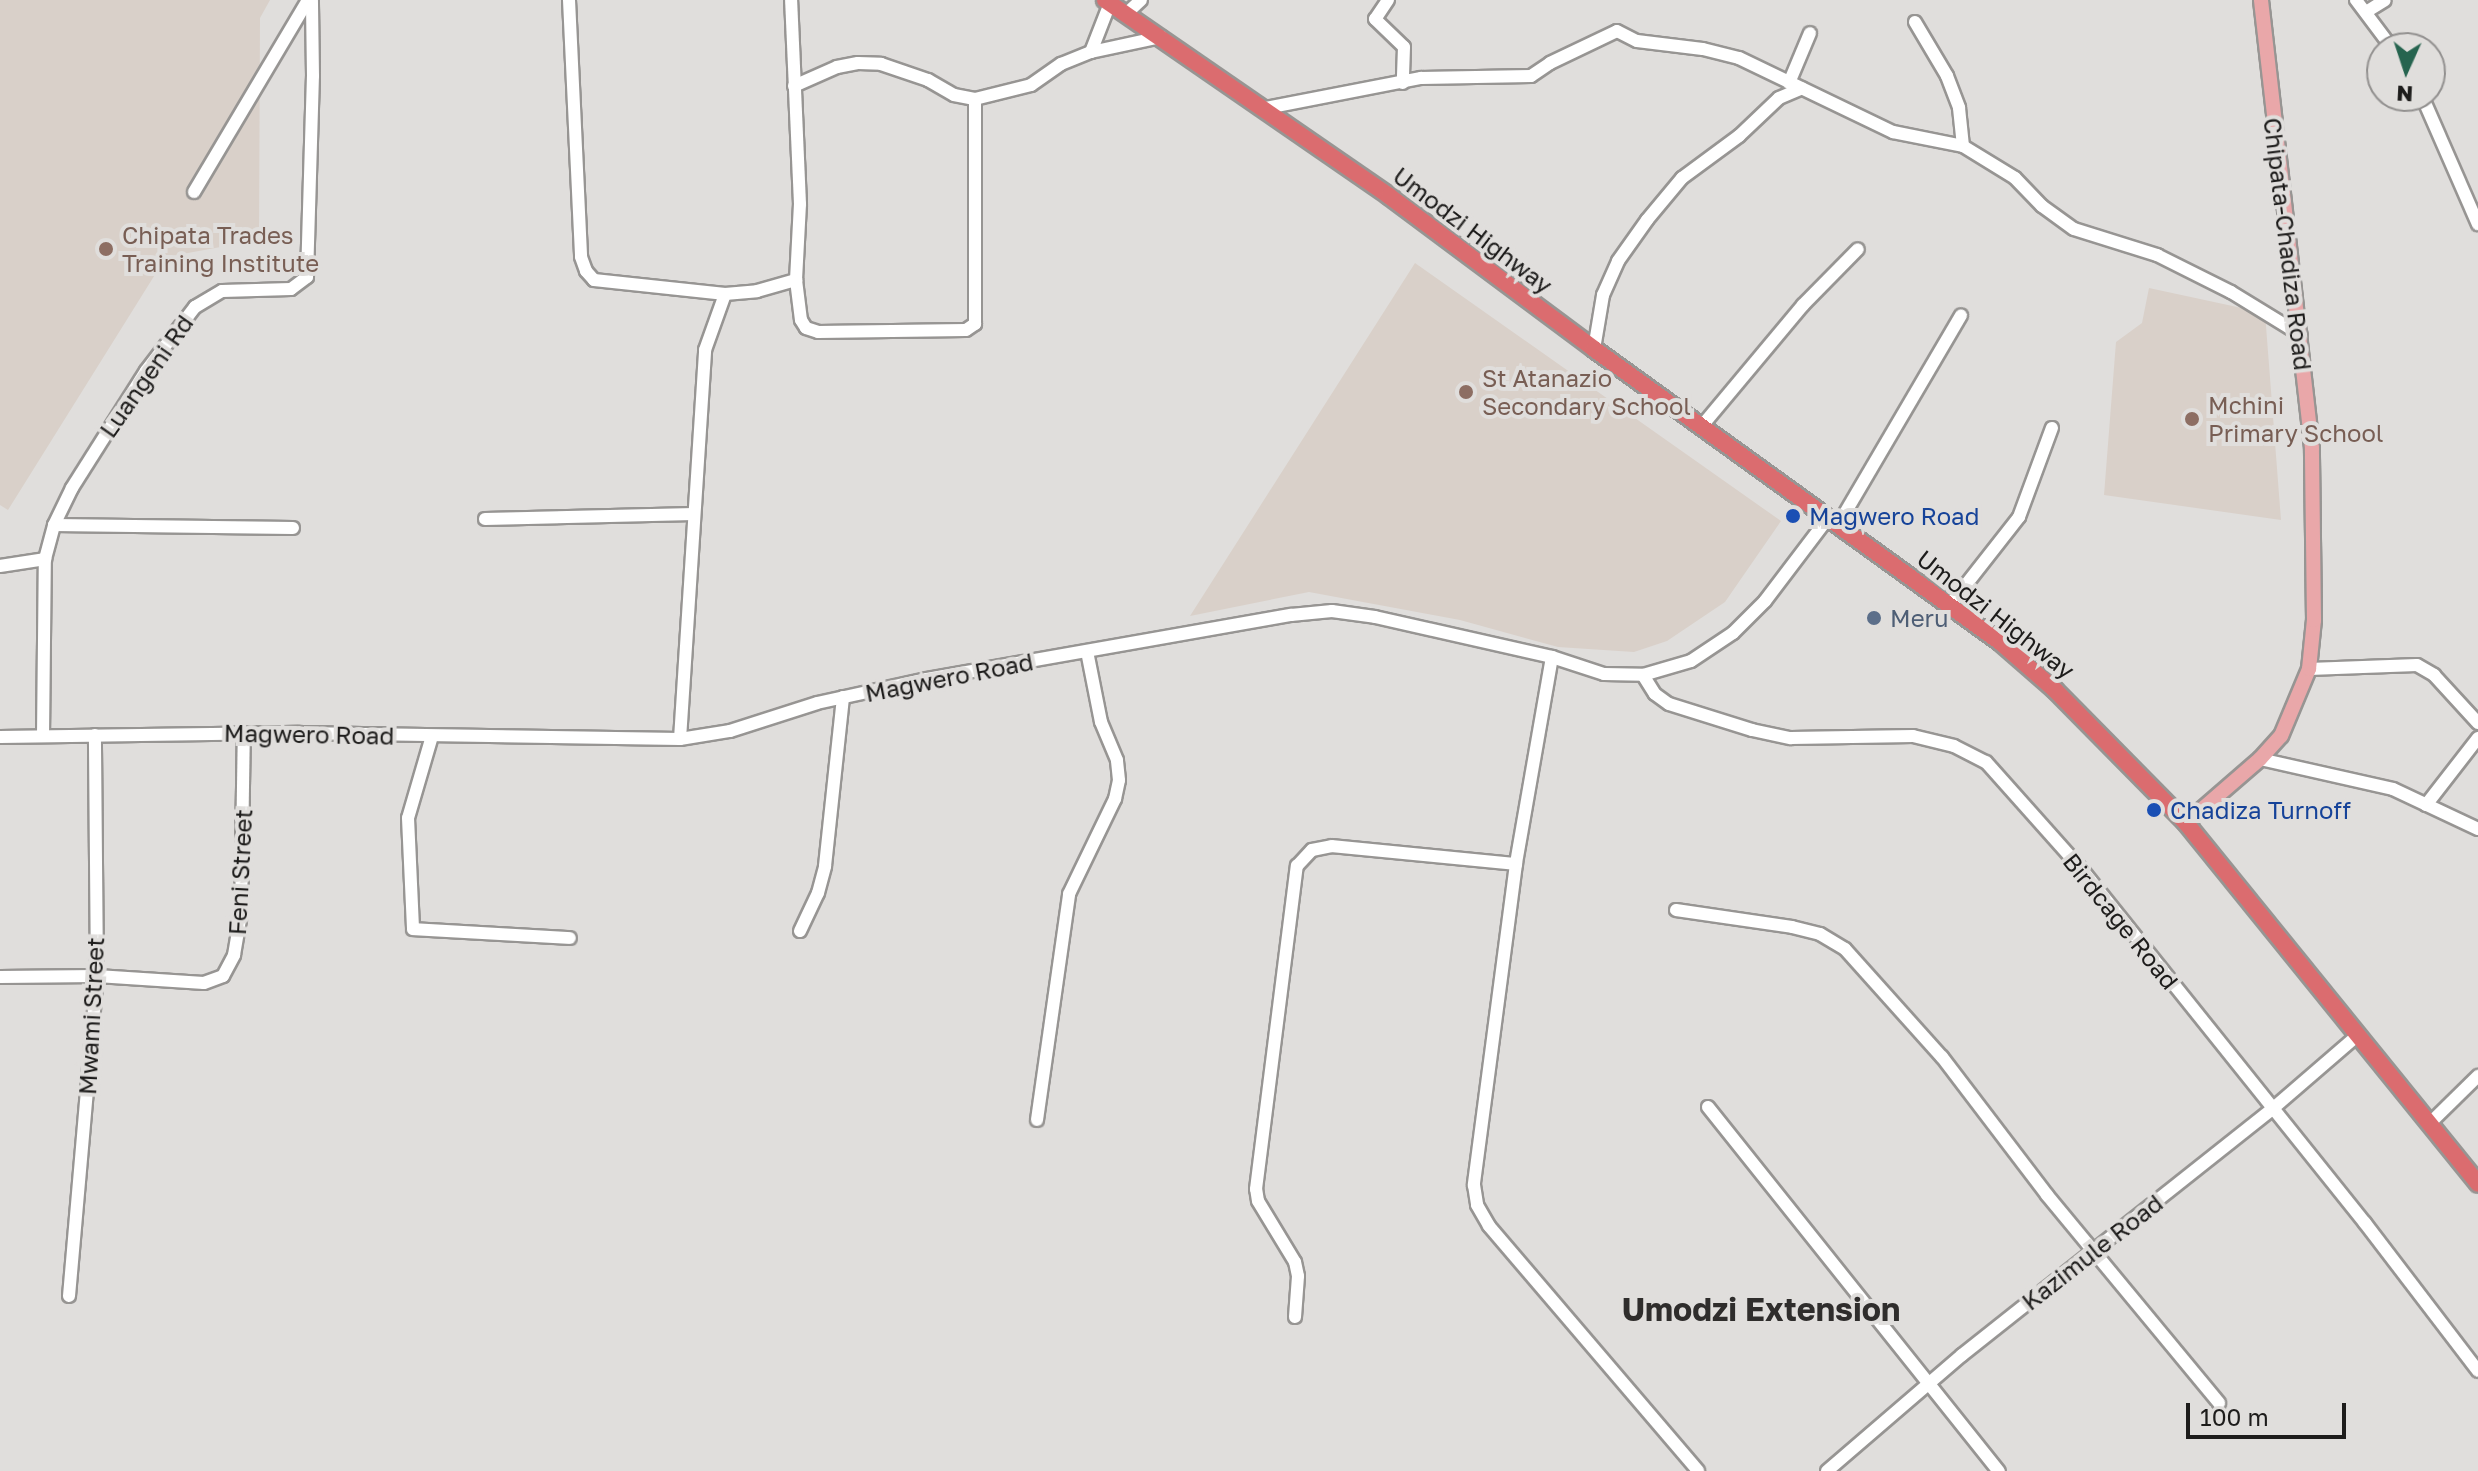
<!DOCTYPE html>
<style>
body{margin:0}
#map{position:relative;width:2478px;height:1471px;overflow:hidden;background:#e0dedc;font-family:"Golos Text",sans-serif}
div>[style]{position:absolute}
.built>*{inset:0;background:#d9d0c9}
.roads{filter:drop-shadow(2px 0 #979593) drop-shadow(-2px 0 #979593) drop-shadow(0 2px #979593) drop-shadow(0 -2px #979593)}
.minor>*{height:12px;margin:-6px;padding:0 6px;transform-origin:6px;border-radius:6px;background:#fff}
.major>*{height:14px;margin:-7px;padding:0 7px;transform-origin:7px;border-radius:7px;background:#e9a7a9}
.highway>*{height:16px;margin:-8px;padding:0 8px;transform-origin:8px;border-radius:8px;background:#db6c6f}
.dots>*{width:22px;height:22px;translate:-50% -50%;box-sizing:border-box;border:4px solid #e0dedc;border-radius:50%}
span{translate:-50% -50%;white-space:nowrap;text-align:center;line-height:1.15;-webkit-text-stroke:8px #e0dedc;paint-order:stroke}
.street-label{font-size:24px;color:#1d1c1b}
.education-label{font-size:24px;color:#785e54}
.left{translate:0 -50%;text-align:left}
.transit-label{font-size:24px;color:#164399}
.service-label{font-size:24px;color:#4e5e75}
.district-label{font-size:32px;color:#2f2d2c;font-weight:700}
.north{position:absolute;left:2366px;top:32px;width:80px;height:80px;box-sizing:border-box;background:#e0dedc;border:2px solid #92908f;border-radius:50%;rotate:183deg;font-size:22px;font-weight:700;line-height:32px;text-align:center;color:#1d1c1b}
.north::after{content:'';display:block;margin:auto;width:28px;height:36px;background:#26644f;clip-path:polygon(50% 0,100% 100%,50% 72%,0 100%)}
.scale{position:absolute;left:2186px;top:1403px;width:160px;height:36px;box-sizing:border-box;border:4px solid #1d1c1b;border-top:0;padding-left:10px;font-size:24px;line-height:28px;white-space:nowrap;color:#1d1c1b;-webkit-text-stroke:6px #e0dedc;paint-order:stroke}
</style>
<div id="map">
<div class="built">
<div style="clip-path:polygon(0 0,270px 0,260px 18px,259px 240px,166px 257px,8px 510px,0 505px)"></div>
<div style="clip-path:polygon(1415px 263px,1781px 521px,1725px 602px,1667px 641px,1634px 652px,1558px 647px,1460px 620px,1309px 592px,1190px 616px)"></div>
<div style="clip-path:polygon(2149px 288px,2265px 313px,2281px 520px,2104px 495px,2116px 342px,2142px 323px)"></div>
</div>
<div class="roads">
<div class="minor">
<div style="left:569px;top:0;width:257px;rotate:87.3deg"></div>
<div style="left:581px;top:257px;width:15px;rotate:70deg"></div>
<div style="left:586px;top:271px;width:12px;rotate:48deg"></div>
<div style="left:594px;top:280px;width:132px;rotate:6.1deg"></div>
<div style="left:1388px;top:0;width:23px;rotate:124deg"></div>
<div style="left:1375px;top:19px;width:40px;rotate:44deg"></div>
<div style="left:1404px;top:47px;width:36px;rotate:92deg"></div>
<div style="left:2356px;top:0;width:60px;rotate:53.1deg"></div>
<div style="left:2366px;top:12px;width:22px;rotate:-32deg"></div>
<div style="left:1127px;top:13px;width:19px;rotate:-43deg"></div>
<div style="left:1915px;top:22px;width:63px;rotate:59.3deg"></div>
<div style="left:1947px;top:76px;width:34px;rotate:69deg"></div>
<div style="left:1959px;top:108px;width:38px;rotate:84deg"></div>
<div style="left:1091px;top:52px;width:53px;rotate:-68.8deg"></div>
<div style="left:1789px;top:83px;width:54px;rotate:-67.2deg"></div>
<div style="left:794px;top:86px;width:47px;rotate:-23.8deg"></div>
<div style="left:837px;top:67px;width:21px;rotate:-11deg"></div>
<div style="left:858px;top:63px;width:23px;rotate:2deg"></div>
<div style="left:881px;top:64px;width:50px;rotate:18.8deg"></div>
<div style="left:928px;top:80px;width:30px;rotate:30deg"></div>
<div style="left:954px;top:95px;width:21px;rotate:11deg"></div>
<div style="left:975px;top:99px;width:58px;rotate:-14deg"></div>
<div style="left:1031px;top:85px;width:37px;rotate:-35deg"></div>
<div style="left:1061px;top:64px;width:32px;rotate:-22deg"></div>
<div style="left:1091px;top:52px;width:72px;rotate:-12.1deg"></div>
<div style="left:2422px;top:96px;width:140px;rotate:66.4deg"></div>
<div style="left:1266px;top:108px;width:158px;rotate:-11deg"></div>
<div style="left:1421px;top:78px;width:110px;rotate:-1deg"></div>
<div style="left:1531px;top:76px;width:23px;rotate:-34deg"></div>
<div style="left:1550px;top:63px;width:74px;rotate:-25.5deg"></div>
<div style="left:1617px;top:31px;width:22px;rotate:27deg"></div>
<div style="left:1637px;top:41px;width:66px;rotate:6.9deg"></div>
<div style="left:1703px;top:49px;width:37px;rotate:14deg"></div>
<div style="left:1739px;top:58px;width:171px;rotate:25.7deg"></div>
<div style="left:1893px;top:132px;width:71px;rotate:11.3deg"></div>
<div style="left:1963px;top:146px;width:61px;rotate:31.6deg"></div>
<div style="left:2015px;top:178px;width:39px;rotate:46deg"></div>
<div style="left:2042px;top:206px;width:39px;rotate:36deg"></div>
<div style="left:2074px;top:229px;width:87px;rotate:17.4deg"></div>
<div style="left:2157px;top:255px;width:83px;rotate:26.6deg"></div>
<div style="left:2231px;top:292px;width:82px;rotate:31.6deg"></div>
<div style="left:194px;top:192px;width:223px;rotate:-59.3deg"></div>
<div style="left:796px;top:280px;width:40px;rotate:82.9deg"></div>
<div style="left:801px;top:320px;width:9px;rotate:58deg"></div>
<div style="left:806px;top:328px;width:13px;rotate:18deg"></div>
<div style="left:818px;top:332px;width:148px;rotate:-0.8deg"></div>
<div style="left:966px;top:330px;width:11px;rotate:-34deg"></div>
<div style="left:975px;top:324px;width:225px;rotate:-90deg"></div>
<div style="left:1594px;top:349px;width:55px;rotate:-80.5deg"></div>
<div style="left:1603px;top:295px;width:37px;rotate:-66deg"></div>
<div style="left:1618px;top:261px;width:50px;rotate:-54.7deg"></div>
<div style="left:1647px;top:220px;width:55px;rotate:-50.2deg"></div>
<div style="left:1682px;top:178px;width:71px;rotate:-36.4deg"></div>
<div style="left:1739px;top:136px;width:55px;rotate:-43.5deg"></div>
<div style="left:1779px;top:98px;width:25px;rotate:-23deg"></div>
<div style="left:1701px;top:427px;width:159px;rotate:-50.1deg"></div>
<div style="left:1803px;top:305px;width:78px;rotate:-45.5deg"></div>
<div style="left:485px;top:519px;width:209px;rotate:-1.4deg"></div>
<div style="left:54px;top:525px;width:239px;rotate:0.7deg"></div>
<div style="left:1838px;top:525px;width:243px;rotate:-59.6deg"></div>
<div style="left:0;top:566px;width:46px;rotate:-8.8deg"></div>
<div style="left:1950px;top:605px;width:112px;rotate:-51.9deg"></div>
<div style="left:2019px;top:517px;width:95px;rotate:-69.7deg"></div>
<div style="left:1552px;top:657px;width:210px;rotate:99.9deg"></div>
<div style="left:1516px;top:864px;width:324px;rotate:97.5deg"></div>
<div style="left:1474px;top:1185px;width:20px;rotate:81deg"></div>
<div style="left:1477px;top:1205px;width:24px;rotate:60deg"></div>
<div style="left:1489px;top:1226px;width:322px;rotate:49.5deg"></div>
<div style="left:2309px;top:669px;width:108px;rotate:-2.1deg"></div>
<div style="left:2417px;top:665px;width:20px;rotate:30deg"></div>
<div style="left:2434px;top:675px;width:65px;rotate:47.5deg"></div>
<div style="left:1643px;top:675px;width:22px;rotate:58deg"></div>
<div style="left:1655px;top:694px;width:17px;rotate:36deg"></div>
<div style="left:1669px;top:704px;width:87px;rotate:17.4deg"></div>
<div style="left:1752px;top:730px;width:40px;rotate:12deg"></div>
<div style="left:1791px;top:738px;width:122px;rotate:-0.9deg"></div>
<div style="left:1913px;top:736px;width:42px;rotate:13.7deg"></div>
<div style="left:1954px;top:746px;width:36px;rotate:27deg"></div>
<div style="left:1986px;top:762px;width:146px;rotate:48.3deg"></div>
<div style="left:2083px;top:871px;width:451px;rotate:51.3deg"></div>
<div style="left:2365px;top:1223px;width:186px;rotate:52.6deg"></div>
<div style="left:43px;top:736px;width:177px;rotate:-89.4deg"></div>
<div style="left:45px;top:559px;width:35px;rotate:-75deg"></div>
<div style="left:54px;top:525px;width:41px;rotate:-64.1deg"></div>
<div style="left:72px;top:488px;width:138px;rotate:-57.7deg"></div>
<div style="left:146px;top:371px;width:81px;rotate:-52.6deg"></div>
<div style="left:195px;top:307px;width:31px;rotate:-31deg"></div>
<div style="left:222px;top:291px;width:69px;rotate:-1.7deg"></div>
<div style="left:291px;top:289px;width:20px;rotate:-37deg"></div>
<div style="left:307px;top:277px;width:201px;rotate:-88.3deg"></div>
<div style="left:313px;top:76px;width:76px;rotate:-90.8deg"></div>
<div style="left:432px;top:736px;width:85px;rotate:106.3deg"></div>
<div style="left:408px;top:818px;width:111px;rotate:87.4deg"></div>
<div style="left:413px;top:929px;width:157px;rotate:3.3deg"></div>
<div style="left:0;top:737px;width:300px;rotate:-0.8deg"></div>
<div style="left:300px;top:733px;width:380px;rotate:0.9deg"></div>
<div style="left:680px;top:739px;width:51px;rotate:-9.1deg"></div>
<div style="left:730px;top:731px;width:91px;rotate:-17.8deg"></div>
<div style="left:817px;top:703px;width:113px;rotate:-12.3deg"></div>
<div style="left:927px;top:679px;width:370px;rotate:-10deg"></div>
<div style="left:1291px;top:615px;width:41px;rotate:-5.6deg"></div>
<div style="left:1332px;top:611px;width:43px;rotate:7.9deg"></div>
<div style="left:1375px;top:617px;width:181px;rotate:12.7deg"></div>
<div style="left:1552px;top:657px;width:55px;rotate:18.1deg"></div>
<div style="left:1604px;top:674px;width:39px;rotate:1deg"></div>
<div style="left:1643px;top:675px;width:50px;rotate:-16.3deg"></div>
<div style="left:1691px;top:661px;width:50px;rotate:-33.7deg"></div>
<div style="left:1733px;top:633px;width:45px;rotate:-45deg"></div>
<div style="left:1765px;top:601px;width:104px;rotate:-52.8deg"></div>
<div style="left:680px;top:739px;width:390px;rotate:-86.3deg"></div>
<div style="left:705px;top:350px;width:59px;rotate:-70.3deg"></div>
<div style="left:725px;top:294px;width:32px;rotate:-5deg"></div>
<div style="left:757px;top:291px;width:41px;rotate:-15.8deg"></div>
<div style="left:796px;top:280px;width:76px;rotate:-87deg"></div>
<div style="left:800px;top:204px;width:204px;rotate:-92.5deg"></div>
<div style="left:2260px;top:759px;width:136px;rotate:12.7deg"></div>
<div style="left:2393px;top:789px;width:94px;rotate:25.2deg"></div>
<div style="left:2426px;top:805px;width:85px;rotate:-52.2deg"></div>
<div style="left:1676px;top:910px;width:117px;rotate:8.3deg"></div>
<div style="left:1792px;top:927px;width:29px;rotate:14deg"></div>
<div style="left:1820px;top:934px;width:29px;rotate:31deg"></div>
<div style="left:1845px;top:949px;width:145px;rotate:48.1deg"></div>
<div style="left:1942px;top:1057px;width:173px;rotate:52.7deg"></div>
<div style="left:2047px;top:1195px;width:270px;rotate:50.4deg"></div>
<div style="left:800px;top:931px;width:42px;rotate:-64.7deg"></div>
<div style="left:818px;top:893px;width:28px;rotate:-75deg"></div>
<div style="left:825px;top:866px;width:170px;rotate:-83.9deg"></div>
<div style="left:0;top:977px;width:97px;rotate:-0.6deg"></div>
<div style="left:97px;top:976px;width:107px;rotate:3.7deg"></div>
<div style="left:204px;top:983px;width:20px;rotate:-20deg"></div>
<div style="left:223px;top:976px;width:24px;rotate:-62deg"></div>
<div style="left:234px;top:955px;width:42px;rotate:-80.3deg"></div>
<div style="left:241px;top:914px;width:181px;rotate:-89.1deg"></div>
<div style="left:1708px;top:1107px;width:466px;rotate:51.4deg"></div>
<div style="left:1037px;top:1120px;width:228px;rotate:-81.9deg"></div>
<div style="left:1069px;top:894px;width:106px;rotate:-64.2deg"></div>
<div style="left:1115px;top:799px;width:19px;rotate:-78deg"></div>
<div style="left:1119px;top:780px;width:20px;rotate:-96deg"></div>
<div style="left:1117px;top:760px;width:41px;rotate:-112.8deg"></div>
<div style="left:1101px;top:722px;width:72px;rotate:-101.2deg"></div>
<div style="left:2429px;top:1124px;width:69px;rotate:-44.4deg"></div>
<div style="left:69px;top:1296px;width:321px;rotate:-85deg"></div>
<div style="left:97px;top:976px;width:241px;rotate:-90.5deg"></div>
<div style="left:1295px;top:1317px;width:41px;rotate:-85.8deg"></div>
<div style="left:1298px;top:1276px;width:14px;rotate:-102deg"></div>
<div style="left:1295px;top:1262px;width:71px;rotate:-121.2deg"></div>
<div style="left:1258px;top:1201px;width:12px;rotate:-99deg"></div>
<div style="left:1256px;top:1189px;width:326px;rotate:-82.8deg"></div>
<div style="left:1297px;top:866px;width:22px;rotate:-47deg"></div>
<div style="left:1312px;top:850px;width:20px;rotate:-11deg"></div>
<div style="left:1332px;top:846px;width:185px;rotate:5.6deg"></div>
<div style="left:1827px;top:1471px;width:178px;rotate:-40.7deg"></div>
<div style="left:1962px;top:1355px;width:394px;rotate:-38.4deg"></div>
<div style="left:2271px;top:1110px;width:115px;rotate:-40.8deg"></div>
</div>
<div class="major">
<div style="left:2186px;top:823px;width:98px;rotate:-40.9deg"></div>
<div style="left:2260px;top:759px;width:31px;rotate:-48deg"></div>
<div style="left:2281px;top:736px;width:73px;rotate:-67.3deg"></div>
<div style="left:2309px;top:669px;width:49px;rotate:-84.2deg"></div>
<div style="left:2314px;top:620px;width:172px;rotate:-90.7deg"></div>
<div style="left:2312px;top:448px;width:451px;rotate:-96.5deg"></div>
</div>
<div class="highway">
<div style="left:1105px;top:0;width:345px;rotate:34.6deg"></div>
<div style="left:1389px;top:196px;width:256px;rotate:36.7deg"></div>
<div style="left:1594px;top:349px;width:501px;rotate:35.82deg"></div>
<div style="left:2000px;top:642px;width:73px;rotate:41.1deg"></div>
<div style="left:2055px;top:690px;width:187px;rotate:45.4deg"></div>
<div style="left:2186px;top:823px;width:464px;rotate:51deg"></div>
</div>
</div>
<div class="dots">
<div style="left:106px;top:249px;background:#8d6e63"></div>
<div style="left:1466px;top:392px;background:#8d6e63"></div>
<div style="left:2192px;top:419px;background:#8d6e63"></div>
<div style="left:1793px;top:516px;background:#1a4fb4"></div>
<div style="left:1874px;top:618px;background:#5c6f8a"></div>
<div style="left:2154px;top:810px;background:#1a4fb4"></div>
</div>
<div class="street-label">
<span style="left:1473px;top:230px;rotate:37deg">Umodzi Highway</span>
<span style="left:2288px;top:244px;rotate:83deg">Chipata-Chadiza Road</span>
<span style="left:146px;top:376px;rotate:-55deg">Luangeni Rd</span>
<span style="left:1996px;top:614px;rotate:38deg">Umodzi Highway</span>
<span style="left:949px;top:677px;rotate:-11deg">Magwero Road</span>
<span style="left:309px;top:734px;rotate:1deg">Magwero Road</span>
<span style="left:240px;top:872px;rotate:-87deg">Feni Street</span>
<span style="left:2121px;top:921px;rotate:51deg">Birdcage Road</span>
<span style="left:91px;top:1016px;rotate:-87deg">Mwami Street</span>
<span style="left:2092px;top:1252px;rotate:-38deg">Kazimule Road</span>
</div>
<div class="education-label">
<span class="left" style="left:122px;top:249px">Chipata Trades<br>Training Institute</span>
<span class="left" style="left:1482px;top:392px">St Atanazio<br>Secondary School</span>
<span class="left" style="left:2208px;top:419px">Mchini<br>Primary School</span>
</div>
<div class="transit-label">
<span class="left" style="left:1809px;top:516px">Magwero Road</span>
<span class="left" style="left:2170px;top:810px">Chadiza Turnoff</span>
</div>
<div class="service-label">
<span class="left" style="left:1890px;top:618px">Meru</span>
</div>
<div class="district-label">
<span style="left:1761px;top:1309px">Umodzi Extension</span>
</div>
<div class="north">N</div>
<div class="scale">100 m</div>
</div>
